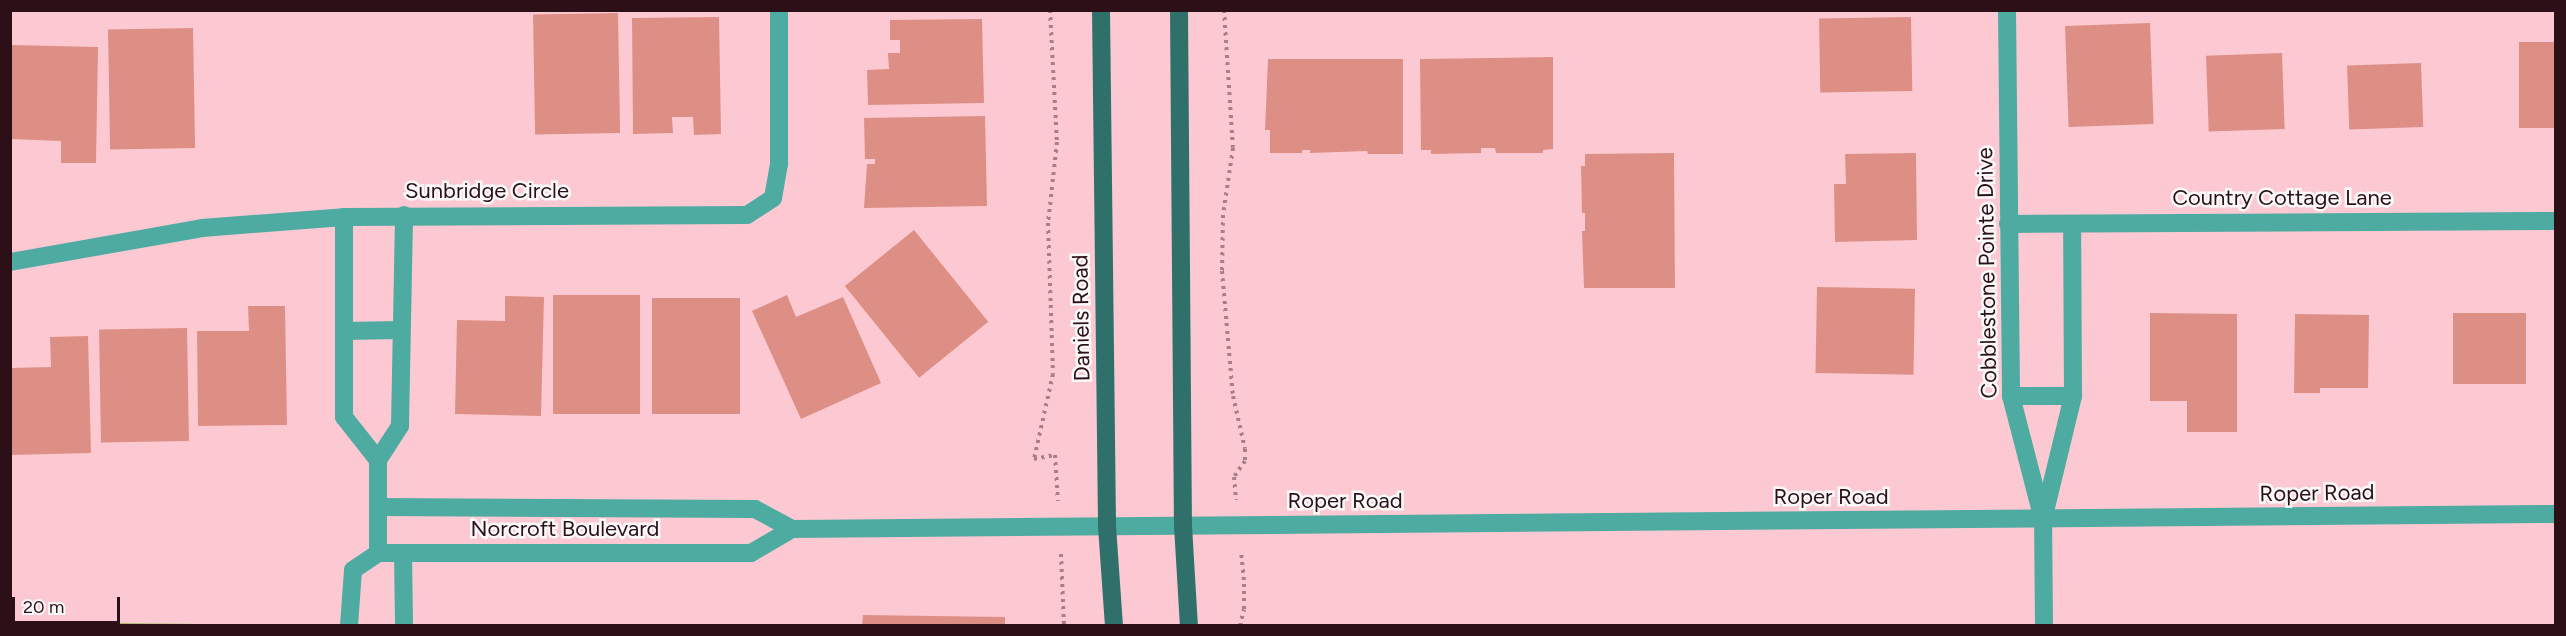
<!DOCTYPE html>
<style>
body{margin:0}
#map{position:relative;width:2566px;height:636px;overflow:hidden;background:#fcc9d2;font-family:Figtree,sans-serif}
div>[style]{position:absolute}
.water>*{inset:0;background:#94bb55}
.building>*{inset:0;background:#de8f85;transform-origin:0 0}
.path>*{height:4px;margin-top:-2px;transform-origin:0;background:repeating-linear-gradient(90deg,#a97f87 0 3px,transparent 0 7.5px)}
.minor>*{height:18px;margin:-9px;padding:0 9px;transform-origin:9px;border-radius:9px;background:#4eaba2}
.major>*{height:18px;margin:-9px;padding:0 9px;transform-origin:9px;border-radius:9px;background:#2f716a}
span{translate:-50% -50%;white-space:nowrap;text-align:center;line-height:1.15;-webkit-text-stroke:5px #f9f9f9;paint-order:stroke}
.street-label{font-size:22px;color:#2d1017}
.frame{position:absolute;inset:0;border:12px solid #2d1017;pointer-events:none}
.scale{position:absolute;left:12px;top:597px;width:108px;height:27px;box-sizing:border-box;border:3px solid #2d1017;border-top:0;padding-left:8px;font-size:18px;line-height:21px;white-space:nowrap;color:#2d1017;-webkit-text-stroke:4px #f9f9f9;paint-order:stroke}
</style>
<div id="map">
<div class="water">
<div style="clip-path:polygon(11px 622px,202px 624px,203px 625px,11px 626px)"></div>
</div>
<div class="building">
<div style="left:618px;top:13px;width:120px;height:85px;rotate:89deg"></div>
<div style="clip-path:polygon(719px 17px,721px 134px,694px 135px,693px 117px,672px 117px,673px 133px,633px 134px,632px 18px)"></div>
<div style="left:1911px;top:17px;width:74px;height:92px;rotate:89deg"></div>
<div style="clip-path:polygon(982px 19px,984px 103px,868px 105px,867px 70px,889px 69px,888px 53px,900px 53px,900px 40px,890px 40px,890px 20px)"></div>
<div style="left:2150px;top:23px;width:101px;height:85px;rotate:88deg"></div>
<div style="left:193px;top:28px;width:120px;height:85px;rotate:89deg"></div>
<div style="left:2519px;top:42px;width:37px;height:86px"></div>
<div style="clip-path:polygon(10px 45px,98px 47px,96px 163px,61px 163px,61px 141px,10px 139px)"></div>
<div style="left:2282px;top:53px;width:76px;height:76px;rotate:88deg"></div>
<div style="clip-path:polygon(1553px 57px,1553px 149px,1543px 150px,1543px 153px,1496px 153px,1495px 148px,1481px 148px,1481px 153px,1431px 154px,1431px 150px,1421px 150px,1420px 59px)"></div>
<div style="clip-path:polygon(1268px 59px,1403px 59px,1403px 154px,1368px 154px,1367px 151px,1310px 153px,1310px 150px,1302px 150px,1302px 153px,1270px 153px,1270px 130px,1265px 130px)"></div>
<div style="left:2421px;top:63px;width:64px;height:74px;rotate:88deg"></div>
<div style="clip-path:polygon(985px 116px,987px 206px,864px 208px,867px 164px,875px 164px,875px 159px,865px 159px,864px 118px)"></div>
<div style="clip-path:polygon(1674px 153px,1675px 288px,1584px 288px,1582px 231px,1585px 231px,1585px 213px,1582px 213px,1581px 166px,1585px 166px,1585px 154px)"></div>
<div style="clip-path:polygon(1916px 153px,1917px 240px,1835px 242px,1834px 184px,1846px 184px,1845px 154px)"></div>
<div style="left:914px;top:230px;width:118px;height:89px;rotate:51deg"></div>
<div style="left:1817px;top:287px;width:98px;height:86px;rotate:1deg"></div>
<div style="left:640px;top:295px;width:119px;height:87px;rotate:90deg"></div>
<div style="clip-path:polygon(787px 295px,796px 317px,843px 297px,881px 383px,801px 419px,752px 311px)"></div>
<div style="clip-path:polygon(505px 296px,544px 297px,541px 416px,455px 414px,457px 320px,505px 321px)"></div>
<div style="left:740px;top:298px;width:116px;height:88px;rotate:90deg"></div>
<div style="clip-path:polygon(248px 306px,285px 306px,287px 425px,198px 426px,197px 331px,249px 331px)"></div>
<div style="clip-path:polygon(2150px 313px,2237px 314px,2237px 432px,2187px 432px,2187px 401px,2150px 401px)"></div>
<div style="left:2453px;top:313px;width:73px;height:71px"></div>
<div style="clip-path:polygon(2295px 314px,2369px 315px,2368px 388px,2320px 388px,2320px 393px,2294px 393px)"></div>
<div style="left:187px;top:328px;width:113px;height:88px;rotate:89deg"></div>
<div style="clip-path:polygon(88px 336px,91px 453px,10px 455px,10px 368px,51px 367px,50px 337px)"></div>
<div style="clip-path:polygon(863px 615px,1005px 617px,1005px 626px,862px 626px)"></div>
</div>
<div class="path">
<div style="left:1050px;top:10px;width:132px;rotate:87deg"></div>
<div style="left:1057px;top:142px;width:81px;rotate:96.3deg"></div>
<div style="left:1048px;top:223px;width:151px;rotate:88.1deg"></div>
<div style="left:1053px;top:374px;width:87px;rotate:102.6deg"></div>
<div style="left:1034px;top:459px;width:21px;rotate:-11deg"></div>
<div style="left:1055px;top:455px;width:46px;rotate:86.3deg"></div>
<div style="left:1224px;top:10px;width:138px;rotate:86.3deg"></div>
<div style="left:1233px;top:148px;width:68px;rotate:98.5deg"></div>
<div style="left:1223px;top:215px;width:56px;rotate:91deg"></div>
<div style="left:1222px;top:271px;width:125px;rotate:85deg"></div>
<div style="left:1233px;top:396px;width:54px;rotate:77.2deg"></div>
<div style="left:1245px;top:449px;width:12px;rotate:90deg"></div>
<div style="left:1245px;top:461px;width:19px;rotate:125deg"></div>
<div style="left:1234px;top:477px;width:23px;rotate:85deg"></div>
<div style="left:1061px;top:554px;width:72px;rotate:87.6deg"></div>
<div style="left:1240px;top:626px;width:17px;rotate:-77deg"></div>
<div style="left:1244px;top:609px;width:29px;rotate:-90deg"></div>
<div style="left:1244px;top:580px;width:28px;rotate:-96deg"></div>
</div>
<div class="minor">
<div style="left:2007px;top:10px;width:386px;rotate:89.4deg"></div>
<div style="left:2011px;top:396px;width:128px;rotate:75.5deg"></div>
<div style="left:344px;top:217px;width:200px;rotate:90deg"></div>
<div style="left:344px;top:417px;width:55px;rotate:51.7deg"></div>
<div style="left:2008px;top:224px;width:548px;rotate:-0.31deg"></div>
<div style="left:10px;top:262px;width:195px;rotate:-10deg"></div>
<div style="left:202px;top:228px;width:142px;rotate:-4.4deg"></div>
<div style="left:344px;top:217px;width:403px;rotate:-0.3deg"></div>
<div style="left:747px;top:215px;width:31px;rotate:-33deg"></div>
<div style="left:773px;top:198px;width:35px;rotate:-80deg"></div>
<div style="left:779px;top:164px;width:154px;rotate:-90deg"></div>
<div style="left:345px;top:331px;width:55px;rotate:-1deg"></div>
<div style="left:2011px;top:396px;width:62px"></div>
<div style="left:378px;top:507px;width:377px;rotate:0.3deg"></div>
<div style="left:755px;top:509px;width:42px;rotate:28.4deg"></div>
<div style="left:792px;top:529px;width:1764px;rotate:-0.49deg"></div>
<div style="left:378px;top:553px;width:373px"></div>
<div style="left:751px;top:553px;width:48px;rotate:-30.3deg"></div>
<div style="left:378px;top:553px;width:93px;rotate:-90deg"></div>
<div style="left:378px;top:460px;width:40px;rotate:-57.1deg"></div>
<div style="left:400px;top:426px;width:211px;rotate:-88.9deg"></div>
<div style="left:403px;top:553px;width:73px;rotate:89.2deg"></div>
<div style="left:349px;top:626px;width:56px;rotate:-85.9deg"></div>
<div style="left:353px;top:570px;width:30px;rotate:-34deg"></div>
<div style="left:2044px;top:626px;width:106px;rotate:-90.5deg"></div>
<div style="left:2043px;top:520px;width:128px;rotate:-76.4deg"></div>
<div style="left:2073px;top:396px;width:172px;rotate:-90.3deg"></div>
</div>
<div class="major">
<div style="left:1101px;top:10px;width:516px;rotate:89.33deg"></div>
<div style="left:1107px;top:526px;width:100px;rotate:86deg"></div>
<div style="left:1179px;top:10px;width:516px;rotate:89.56deg"></div>
<div style="left:1183px;top:526px;width:100px;rotate:86.6deg"></div>
</div>
<div class="street-label">
<span style="left:487px;top:191px">Sunbridge Circle</span>
<span style="left:2282px;top:198px">Country Cottage Lane</span>
<span style="left:1987px;top:273px;rotate:-91deg">Cobblestone Pointe Drive</span>
<span style="left:1081px;top:318px;rotate:-91deg">Daniels Road</span>
<span style="left:2317px;top:493px;rotate:-1deg">Roper Road</span>
<span style="left:1831px;top:497px">Roper Road</span>
<span style="left:1345px;top:501px">Roper Road</span>
<span style="left:565px;top:529px">Norcroft Boulevard</span>
</div>
<div class="frame"></div>
<div class="scale">20 m</div>
</div>
